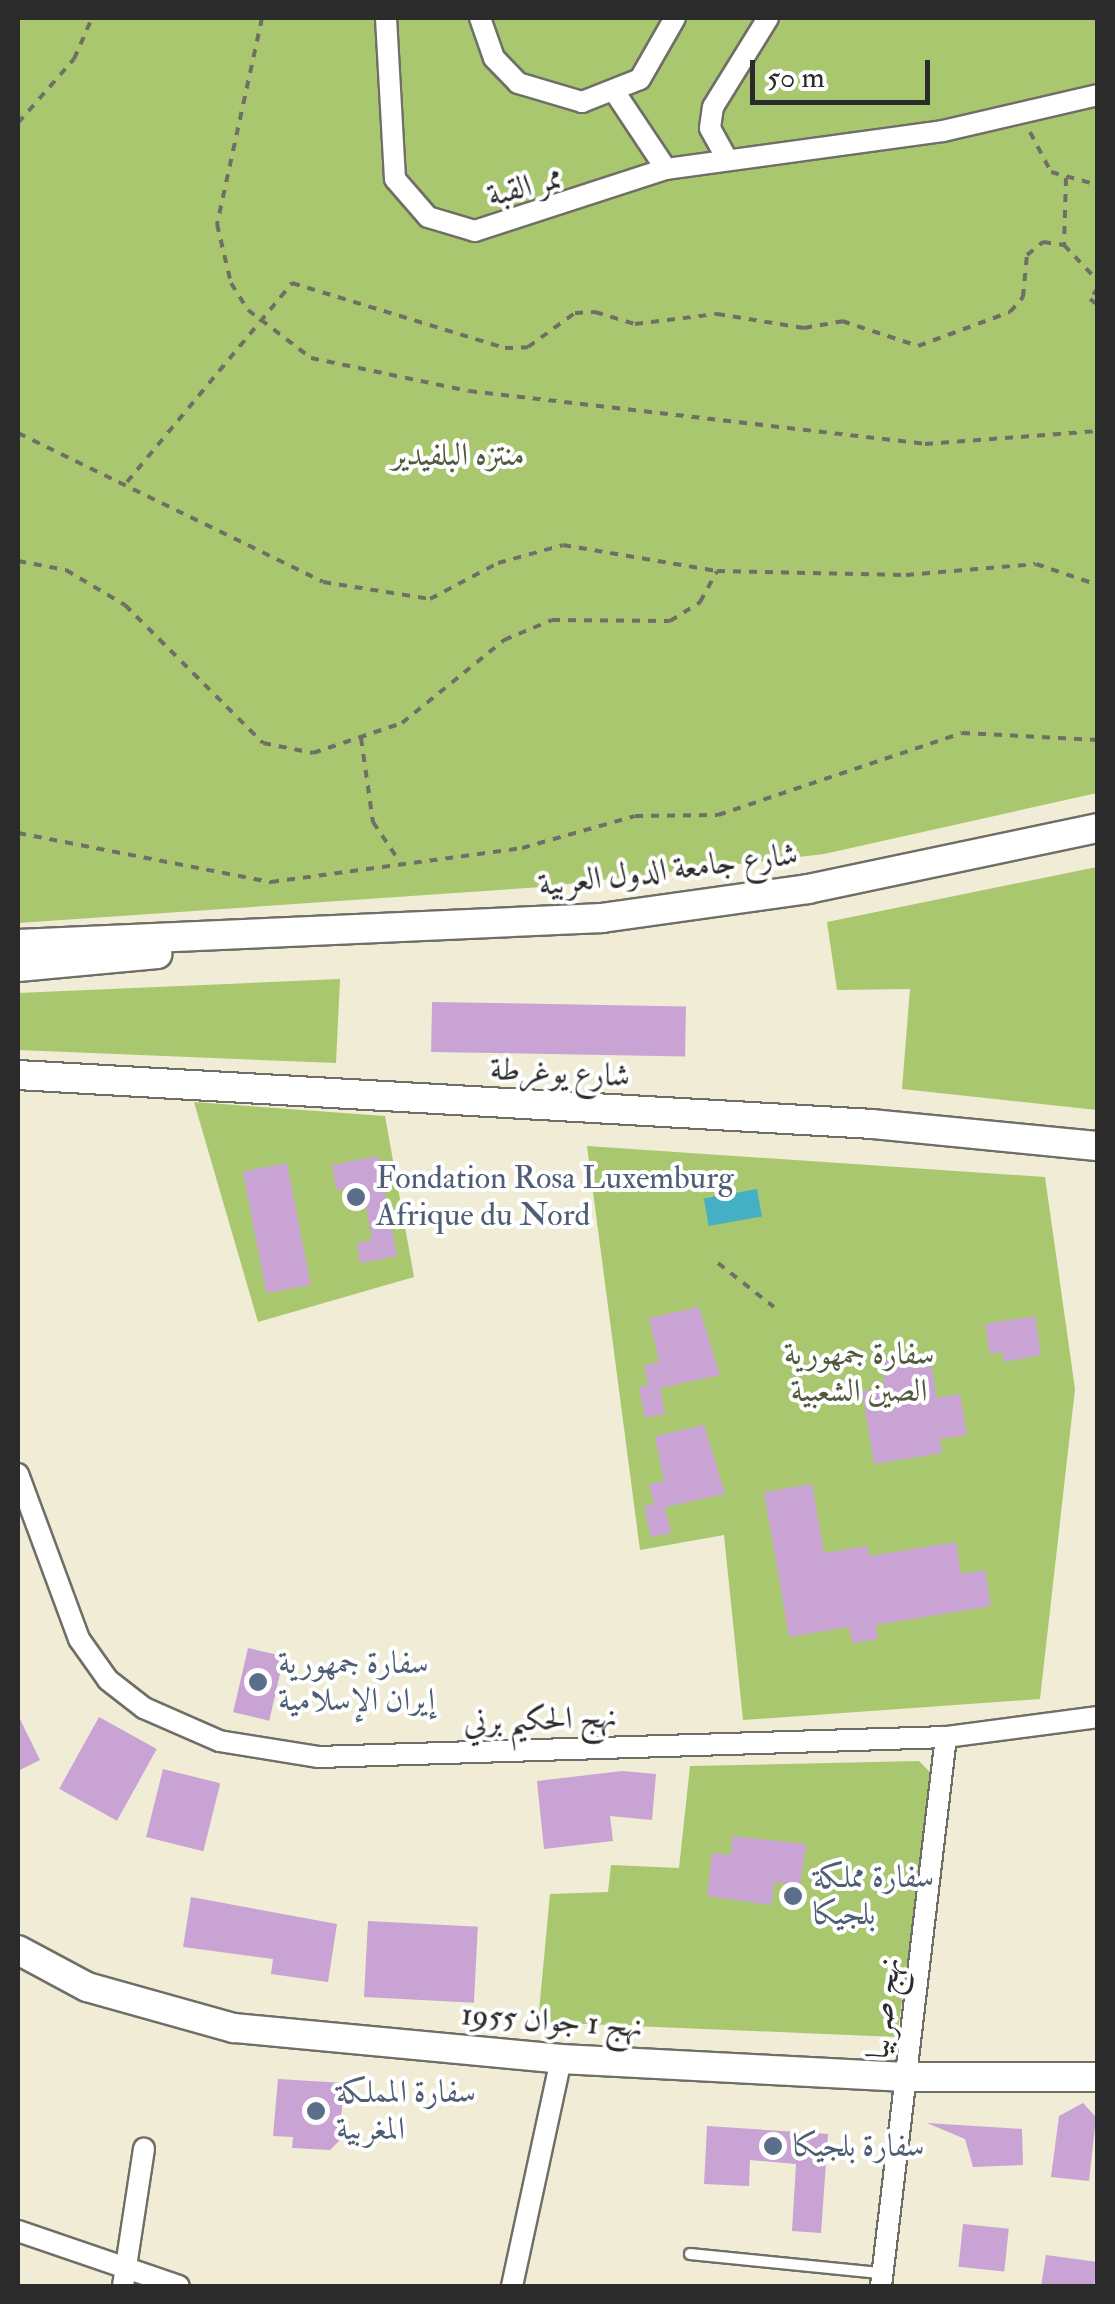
<!DOCTYPE html>
<meta charset="utf-8">
<style>
body{margin:0}
#map{position:relative;width:1115px;height:2304px;overflow:hidden;background:#f0ecd6;font-family:"IM FELL Double Pica",Amiri,serif}
div>[style]{position:absolute}
.green>*{inset:0;background:#a9c76e}
.water>*{inset:0;background:#45b0c3;transform-origin:0 0}
.building>*{inset:0;background:#c8a3d4;transform-origin:0 0}
.path>*{height:4px;margin-top:-2px;transform-origin:0;background:repeating-linear-gradient(90deg,#706f67 0 8px,transparent 0 16px)}
.roads{filter:drop-shadow(2px 0 #706f67) drop-shadow(-2px 0 #706f67) drop-shadow(0 2px #706f67) drop-shadow(0 -2px #706f67)}
.lane>*{height:10px;margin:-5px;padding:0 5px;transform-origin:5px;border-radius:5px;background:#fff}
.street>*{height:20px;margin:-10px;padding:0 10px;transform-origin:10px;border-radius:10px;background:#fff}
.secondary>*{height:28px;margin:-14px;padding:0 14px;transform-origin:14px;border-radius:14px;background:#fff}
.dots>*{width:28px;height:28px;translate:-50% -50%;box-sizing:border-box;border:5px solid #fff;border-radius:50%}
span{translate:-50% -50%;white-space:nowrap;text-align:center;line-height:1.15;-webkit-text-stroke:8px #fff;paint-order:stroke}
.street-label{font-size:32px;color:#2b2b2b}
.park-label{font-size:32px;color:#515a3f}
.service-label{font-size:32px;color:#4e5e75}
.left{translate:0 -50%;text-align:left}
.frame{position:absolute;inset:0;border:20px solid #2b2b2b;pointer-events:none}
.scale{position:absolute;left:750px;top:60px;width:180px;height:45px;box-sizing:border-box;border:5px solid #2b2b2b;border-top:0;padding-left:12px;font-size:30px;line-height:35px;white-space:nowrap;color:#2b2b2b;-webkit-text-stroke:8px #fff;paint-order:stroke}
</style>
<div id="map">
<div class="green">
<div style="clip-path:polygon(18px 18px,1097px 18px,1097px 793px,824px 854px,542px 887px,18px 923px)"></div>
<div style="clip-path:polygon(1097px 867px,1097px 1110px,902px 1089px,910px 989px,837px 990px,827px 922px)"></div>
<div style="clip-path:polygon(340px 979px,336px 1063px,18px 1050px,18px 993px)"></div>
<div style="clip-path:polygon(194px 1102px,385px 1116px,414px 1277px,258px 1322px)"></div>
<div style="clip-path:polygon(587px 1146px,1045px 1177px,1075px 1389px,1040px 1699px,743px 1720px,724px 1535px,640px 1550px)"></div>
<div style="clip-path:polygon(919px 1761px,933px 1775px,897px 2037px,538px 2022px,550px 1894px,608px 1892px,611px 1865px,679px 1868px,690px 1766px)"></div>
</div>
<div class="water">
<div style="left:757px;top:1189px;width:28px;height:54px;rotate:80deg"></div>
</div>
<div class="building">
<div style="left:432px;top:1002px;width:254px;height:50px;rotate:1deg"></div>
<div style="clip-path:polygon(378px 1156px,397px 1256px,360px 1263px,357px 1243px,372px 1240px,362px 1185px,336px 1190px,332px 1165px)"></div>
<div style="left:287px;top:1163px;width:124px;height:45px;rotate:79deg"></div>
<div style="clip-path:polygon(699px 1307px,720px 1375px,660px 1388px,665px 1414px,645px 1418px,639px 1387px,648px 1385px,644px 1365px,659px 1362px,649px 1318px)"></div>
<div style="clip-path:polygon(1035px 1316px,1041px 1355px,1004px 1362px,1002px 1352px,990px 1354px,985px 1324px)"></div>
<div style="clip-path:polygon(929px 1353px,937px 1398px,960px 1394px,967px 1435px,940px 1439px,942px 1453px,874px 1464px,862px 1391px,885px 1388px,881px 1361px)"></div>
<div style="clip-path:polygon(704px 1425px,725px 1494px,665px 1507px,671px 1533px,651px 1537px,644px 1506px,654px 1504px,649px 1484px,664px 1481px,655px 1436px)"></div>
<div style="clip-path:polygon(812px 1484px,824px 1553px,867px 1546px,869px 1556px,956px 1542px,961px 1574px,985px 1570px,991px 1606px,876px 1625px,878px 1639px,852px 1643px,849px 1627px,789px 1637px,764px 1492px)"></div>
<div style="left:248px;top:1648px;width:37px;height:66px;rotate:13deg"></div>
<div style="clip-path:polygon(18px 1715px,40px 1760px,18px 1771px)"></div>
<div style="left:99px;top:1717px;width:66px;height:82px;rotate:29deg"></div>
<div style="left:163px;top:1769px;width:59px;height:70px;rotate:14deg"></div>
<div style="clip-path:polygon(622px 1771px,656px 1774px,652px 1820px,610px 1816px,613px 1841px,544px 1849px,537px 1781px)"></div>
<div style="clip-path:polygon(733px 1836px,806px 1844px,800px 1885px,775px 1882px,771px 1905px,707px 1896px,712px 1853px,730px 1855px)"></div>
<div style="clip-path:polygon(191px 1897px,337px 1924px,328px 1982px,271px 1974px,273px 1959px,183px 1947px)"></div>
<div style="left:368px;top:1921px;width:110px;height:76px;rotate:3deg"></div>
<div style="clip-path:polygon(278px 2079px,344px 2083px,339px 2141px,330px 2150px,292px 2148px,293px 2137px,273px 2136px)"></div>
<div style="clip-path:polygon(1083px 2103px,1096px 2117px,1089px 2181px,1051px 2177px,1059px 2116px)"></div>
<div style="clip-path:polygon(927px 2123px,1022px 2129px,1023px 2165px,973px 2167px,965px 2139px)"></div>
<div style="clip-path:polygon(707px 2126px,828px 2134px,821px 2233px,792px 2231px,796px 2164px,750px 2160px,749px 2186px,704px 2184px)"></div>
<div style="left:963px;top:2224px;width:46px;height:43px;rotate:6deg"></div>
<div style="clip-path:polygon(1046px 2255px,1098px 2262px,1094px 2286px,1041px 2286px)"></div>
</div>
<div class="path">
<div style="left:262px;top:18px;width:211px;rotate:102.3deg"></div>
<div style="left:217px;top:224px;width:61px;rotate:76.7deg"></div>
<div style="left:231px;top:283px;width:32px;rotate:58deg"></div>
<div style="left:248px;top:310px;width:79px;rotate:37.3deg"></div>
<div style="left:311px;top:358px;width:161px;rotate:11.8deg"></div>
<div style="left:469px;top:391px;width:459px;rotate:6.6deg"></div>
<div style="left:925px;top:444px;width:173px;rotate:-4.3deg"></div>
<div style="left:18px;top:123px;width:85px;rotate:-48.8deg"></div>
<div style="left:74px;top:59px;width:45px;rotate:-66.3deg"></div>
<div style="left:1030px;top:132px;width:45px;rotate:62.3deg"></div>
<div style="left:1051px;top:172px;width:49px;rotate:15.5deg"></div>
<div style="left:1066px;top:178px;width:67px;rotate:91.7deg"></div>
<div style="left:1064px;top:245px;width:50px;rotate:46.6deg"></div>
<div style="left:1098px;top:288px;width:14px;rotate:126deg"></div>
<div style="left:1090px;top:299px;width:10px;rotate:37deg"></div>
<div style="left:18px;top:433px;width:339px;rotate:26deg"></div>
<div style="left:323px;top:582px;width:108px;rotate:9deg"></div>
<div style="left:430px;top:599px;width:77px;rotate:-27.9deg"></div>
<div style="left:498px;top:563px;width:67px;rotate:-15.5deg"></div>
<div style="left:563px;top:545px;width:156px;rotate:9.6deg"></div>
<div style="left:717px;top:571px;width:189px;rotate:1.2deg"></div>
<div style="left:906px;top:575px;width:130px;rotate:-4.8deg"></div>
<div style="left:1036px;top:564px;width:65px;rotate:18.7deg"></div>
<div style="left:127px;top:482px;width:259px;rotate:-50.3deg"></div>
<div style="left:292px;top:283px;width:223px;rotate:17deg"></div>
<div style="left:505px;top:348px;width:23px;rotate:-2deg"></div>
<div style="left:528px;top:347px;width:58px;rotate:-35.9deg"></div>
<div style="left:575px;top:313px;width:20px;rotate:-3deg"></div>
<div style="left:595px;top:312px;width:42px;rotate:16.7deg"></div>
<div style="left:635px;top:324px;width:83px;rotate:-7deg"></div>
<div style="left:717px;top:314px;width:88px;rotate:9.1deg"></div>
<div style="left:804px;top:328px;width:39px;rotate:-10deg"></div>
<div style="left:842px;top:321px;width:80px;rotate:18.2deg"></div>
<div style="left:918px;top:346px;width:98px;rotate:-20.3deg"></div>
<div style="left:1010px;top:312px;width:20px;rotate:-49deg"></div>
<div style="left:1023px;top:297px;width:42px;rotate:-84.6deg"></div>
<div style="left:1027px;top:255px;width:21px;rotate:-39deg"></div>
<div style="left:1043px;top:242px;width:21px;rotate:8deg"></div>
<div style="left:18px;top:561px;width:49px;rotate:10.6deg"></div>
<div style="left:66px;top:570px;width:69px;rotate:30.7deg"></div>
<div style="left:125px;top:605px;width:195px;rotate:45deg"></div>
<div style="left:263px;top:743px;width:51px;rotate:11.3deg"></div>
<div style="left:313px;top:753px;width:94px;rotate:-18.6deg"></div>
<div style="left:402px;top:723px;width:132px;rotate:-39.1deg"></div>
<div style="left:504px;top:640px;width:52px;rotate:-22.6deg"></div>
<div style="left:552px;top:620px;width:118px;rotate:0.5deg"></div>
<div style="left:670px;top:621px;width:36px;rotate:-32deg"></div>
<div style="left:700px;top:602px;width:35px;rotate:-61deg"></div>
<div style="left:361px;top:738px;width:85px;rotate:81.9deg"></div>
<div style="left:373px;top:822px;width:48px;rotate:56deg"></div>
<div style="left:18px;top:833px;width:258px;rotate:11deg"></div>
<div style="left:271px;top:882px;width:253px;rotate:-7.7deg"></div>
<div style="left:522px;top:848px;width:117px;rotate:-15.8deg"></div>
<div style="left:635px;top:816px;width:83px;rotate:-0.7deg"></div>
<div style="left:718px;top:815px;width:257px;rotate:-18.6deg"></div>
<div style="left:962px;top:733px;width:136px;rotate:2.9deg"></div>
<div style="left:718px;top:1263px;width:71px;rotate:38.2deg"></div>
</div>
<div class="roads">
<div class="lane">
<div style="left:690px;top:2254px;width:193px;rotate:5.7deg"></div>
</div>
<div class="street">
<div style="left:386px;top:18px;width:161px;rotate:86.8deg"></div>
<div style="left:395px;top:179px;width:50px;rotate:49deg"></div>
<div style="left:428px;top:217px;width:49px;rotate:16.6deg"></div>
<div style="left:475px;top:231px;width:201px;rotate:-18deg"></div>
<div style="left:666px;top:169px;width:280px;rotate:-7.8deg"></div>
<div style="left:943px;top:131px;width:159px;rotate:-13.1deg"></div>
<div style="left:480px;top:18px;width:42px;rotate:70.7deg"></div>
<div style="left:494px;top:58px;width:35px;rotate:46deg"></div>
<div style="left:518px;top:83px;width:67px;rotate:16.5deg"></div>
<div style="left:582px;top:102px;width:62px;rotate:-21.6deg"></div>
<div style="left:640px;top:79px;width:70px;rotate:-60.2deg"></div>
<div style="left:616px;top:94px;width:90px;rotate:56.3deg"></div>
<div style="left:727px;top:159px;width:35px;rotate:-119deg"></div>
<div style="left:710px;top:128px;width:21px;rotate:-82deg"></div>
<div style="left:713px;top:107px;width:105px;rotate:-58.3deg"></div>
<div style="left:18px;top:1474px;width:176px;rotate:69.7deg"></div>
<div style="left:79px;top:1639px;width:50px;rotate:54.7deg"></div>
<div style="left:108px;top:1680px;width:46px;rotate:37.9deg"></div>
<div style="left:144px;top:1708px;width:82px;rotate:23.7deg"></div>
<div style="left:219px;top:1741px;width:100px;rotate:9.2deg"></div>
<div style="left:318px;top:1757px;width:628px;rotate:-1.82deg"></div>
<div style="left:946px;top:1737px;width:153px;rotate:-7.5deg"></div>
<div style="left:18px;top:2231px;width:170px;rotate:18.9deg"></div>
<div style="left:123px;top:2286px;width:139px;rotate:-81.3deg"></div>
<div style="left:512px;top:2286px;width:232px;rotate:-77.8deg"></div>
<div style="left:881px;top:2286px;width:553px;rotate:-83.25deg"></div>
</div>
<div class="secondary">
<div style="left:18px;top:944px;width:585px;rotate:-2.55deg"></div>
<div style="left:602px;top:918px;width:208px;rotate:-8deg"></div>
<div style="left:808px;top:889px;width:296px;rotate:-11.9deg"></div>
<div style="left:18px;top:967px;width:140px;rotate:-5.3deg"></div>
<div style="left:18px;top:1075px;width:855px;rotate:3.28deg"></div>
<div style="left:872px;top:1124px;width:227px;rotate:5.6deg"></div>
<div style="left:18px;top:1950px;width:78px;rotate:28.2deg"></div>
<div style="left:87px;top:1987px;width:153px;rotate:15.6deg"></div>
<div style="left:234px;top:2028px;width:328px;rotate:5.4deg"></div>
<div style="left:561px;top:2059px;width:345px;rotate:3deg"></div>
<div style="left:906px;top:2077px;width:192px"></div>
</div>
</div>
<div class="dots">
<div style="left:356px;top:1197px;background:#5c6f8a"></div>
<div style="left:258px;top:1682px;background:#5c6f8a"></div>
<div style="left:793px;top:1896px;background:#5c6f8a"></div>
<div style="left:316px;top:2111px;background:#5c6f8a"></div>
<div style="left:773px;top:2146px;background:#5c6f8a"></div>
</div>
<div class="street-label">
<span style="left:525px;top:187px;rotate:-15deg">ممر القبة</span>
<span style="left:668px;top:870px;rotate:-7deg">شارع جامعة الدول العربية</span>
<span style="left:560px;top:1073px;rotate:3deg">شارع يوغرطة</span>
<span style="left:540px;top:1720px;rotate:-2deg">نهج الحكيم برني</span>
<span style="left:884px;top:2008px;rotate:-83deg">نهج صربيا</span>
<span style="left:552px;top:2021px;rotate:4deg">نهج 1 جوان 1955</span>
</div>
<div class="park-label">
<span style="left:458px;top:455px">منتزه البلفيدير</span>
<span style="left:859px;top:1373px">سفارة جمهورية<br>الصين الشعبية</span>
</div>
<div class="service-label">
<span class="left" style="left:376px;top:1197px">Fondation Rosa Luxemburg<br>Afrique du Nord</span>
<span class="left" style="left:278px;top:1682px">سفارة جمهورية<br>إيران الإسلامية</span>
<span class="left" style="left:813px;top:1896px">سفارة مملكة<br>بلجيكا</span>
<span class="left" style="left:336px;top:2111px">سفارة المملكة<br>المغربية</span>
<span class="left" style="left:793px;top:2146px">سفارة بلجيكا</span>
</div>
<div class="frame"></div>
<div class="scale">50 m</div>
</div>
